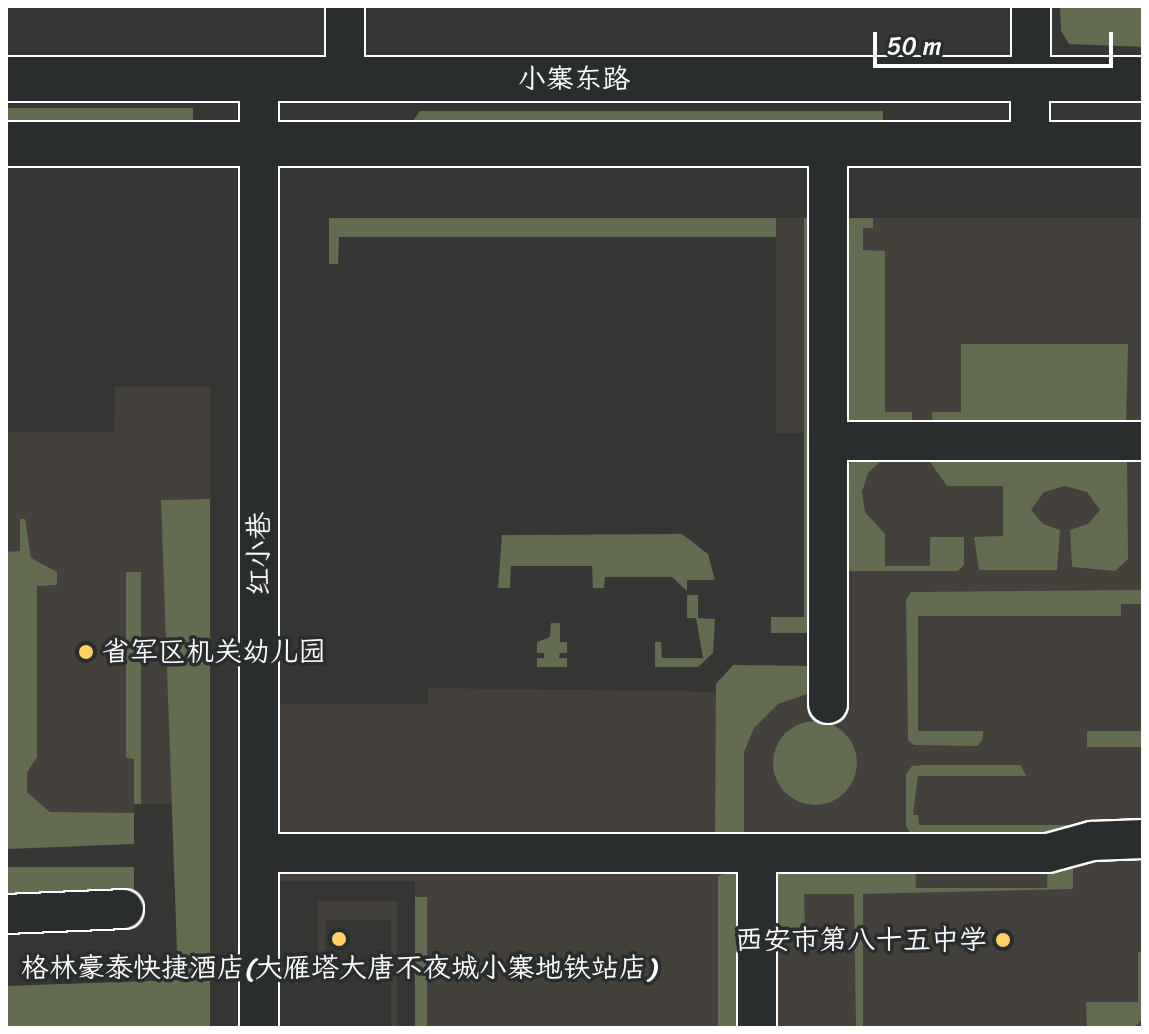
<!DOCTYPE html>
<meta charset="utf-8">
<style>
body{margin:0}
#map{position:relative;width:1149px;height:1034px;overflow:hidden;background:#363634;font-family:Sriracha,"LXGW WenKai TC",sans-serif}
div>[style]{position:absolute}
.built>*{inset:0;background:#44403b}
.green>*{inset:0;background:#636b51;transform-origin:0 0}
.round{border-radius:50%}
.roads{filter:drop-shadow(2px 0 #fff) drop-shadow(-2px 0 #fff) drop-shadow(0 2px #fff) drop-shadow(0 -2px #fff)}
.minor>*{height:38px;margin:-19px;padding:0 19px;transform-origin:19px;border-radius:19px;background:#2a2d2e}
.major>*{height:44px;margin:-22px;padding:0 22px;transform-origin:22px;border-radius:22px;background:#2a2d2e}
.dots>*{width:22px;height:22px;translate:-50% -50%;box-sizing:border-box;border:4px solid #2a2d2e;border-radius:50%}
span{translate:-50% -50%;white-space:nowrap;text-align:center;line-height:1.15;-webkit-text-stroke:7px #2a2d2e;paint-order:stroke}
.street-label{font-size:28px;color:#fff}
.poi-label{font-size:28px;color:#fff}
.left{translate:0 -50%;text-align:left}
.right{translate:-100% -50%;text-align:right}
.frame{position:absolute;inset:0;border:8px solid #fff;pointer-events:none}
.scale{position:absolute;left:873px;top:32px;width:240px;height:36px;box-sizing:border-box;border:4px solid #fff;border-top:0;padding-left:10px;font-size:24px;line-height:28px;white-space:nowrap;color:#fff;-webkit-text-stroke:6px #2a2d2e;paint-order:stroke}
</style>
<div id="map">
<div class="built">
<div style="clip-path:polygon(776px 218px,1143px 218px,1143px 1028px,415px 1028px,415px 881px,280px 881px,280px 704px,428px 704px,428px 688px,743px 692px,816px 674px,816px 433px,776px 433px)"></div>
<div style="clip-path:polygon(115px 387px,210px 387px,210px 499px,162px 500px,172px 804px,134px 804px,134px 844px,6px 849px,6px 432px,114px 432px)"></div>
<div style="clip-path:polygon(318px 901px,397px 901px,397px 1028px,391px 1028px,391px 920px,326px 920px,325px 957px,318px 957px)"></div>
</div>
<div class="green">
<div style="clip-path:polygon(1060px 6px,1143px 6px,1143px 47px,1069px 44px,1061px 31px)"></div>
<div style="left:6px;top:108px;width:187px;height:16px"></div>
<div style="clip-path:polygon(420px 111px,883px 111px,883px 132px,411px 124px)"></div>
<div style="clip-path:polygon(329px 218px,776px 218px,776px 237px,339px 237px,338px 264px,329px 264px)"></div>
<div style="clip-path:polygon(804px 218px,816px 218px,810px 633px,771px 633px,771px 617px,804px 617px)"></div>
<div style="clip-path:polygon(847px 218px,873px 218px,873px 228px,863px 228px,863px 250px,885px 251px,885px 412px,912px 412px,912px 427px,850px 422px,848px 418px)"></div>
<div style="clip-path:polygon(961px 344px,1128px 344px,1126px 426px,933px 427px,932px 412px,961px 412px)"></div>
<div style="clip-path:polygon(853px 456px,1127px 458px,1128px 559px,1115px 571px,1072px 567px,1070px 530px,1088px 524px,1100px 510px,1087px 492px,1065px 486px,1044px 492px,1031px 510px,1043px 524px,1060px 530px,1057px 570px,979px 570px,974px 537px,1003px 536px,1003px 486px,947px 486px,928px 459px,884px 458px,868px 473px,862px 492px,865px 512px,885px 534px,885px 566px,930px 566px,930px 537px,964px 537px,964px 565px,958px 571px,847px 571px,847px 470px)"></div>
<div style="clip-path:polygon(210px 499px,210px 1028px,6px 1028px,6px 986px,178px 980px,161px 500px)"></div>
<div style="clip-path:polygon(20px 519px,25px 519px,31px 558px,57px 572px,57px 585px,37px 586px,37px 757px,27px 773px,27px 792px,50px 812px,134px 813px,134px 844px,6px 849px,6px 552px,20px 551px)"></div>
<div style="clip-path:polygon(682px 534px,708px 554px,715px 580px,687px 580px,687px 591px,672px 577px,605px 577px,604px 588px,593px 588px,592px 566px,511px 566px,510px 588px,498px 588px,502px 535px)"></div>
<div style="clip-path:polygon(126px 572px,141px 572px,141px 804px,134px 804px,134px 759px,126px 758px)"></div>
<div style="clip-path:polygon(1143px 590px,1143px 604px,1121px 604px,1121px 616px,918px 616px,918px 731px,983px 731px,983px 739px,977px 746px,914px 745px,908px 740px,906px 600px,911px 592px)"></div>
<div style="clip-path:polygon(687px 595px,698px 595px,698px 618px,715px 619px,713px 653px,698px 667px,655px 667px,655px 642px,661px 642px,662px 658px,703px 658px,696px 618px,687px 618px)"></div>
<div style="clip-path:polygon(551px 623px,560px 623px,560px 642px,567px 642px,567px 653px,560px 653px,559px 658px,567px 658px,567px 667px,537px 667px,537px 658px,544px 658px,544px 653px,537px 653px,537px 642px,550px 637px)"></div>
<div style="clip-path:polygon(733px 665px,812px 666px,813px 692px,778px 704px,754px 728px,744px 752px,744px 836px,715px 836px,716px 684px)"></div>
<div class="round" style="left:773px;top:721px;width:84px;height:84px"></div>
<div style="left:1087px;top:731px;width:56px;height:16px"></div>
<div style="clip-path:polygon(924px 765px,1021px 765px,1026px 776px,918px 776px,913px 815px,918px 815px,919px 825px,1143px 825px,1061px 835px,911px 834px,906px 826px,906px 774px,912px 766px)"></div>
<div style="clip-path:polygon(915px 858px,916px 888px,1047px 888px,1048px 858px,1073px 858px,1073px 889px,863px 894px,863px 1028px,856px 1028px,854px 894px,804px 894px,805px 932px,775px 932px,769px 862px)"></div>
<div style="left:134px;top:867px;width:26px;height:128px;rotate:90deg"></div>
<div style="clip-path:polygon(739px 869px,748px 1028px,718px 1028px,718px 876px)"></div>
<div style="left:415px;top:897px;width:12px;height:131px"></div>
<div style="clip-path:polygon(1138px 952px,1143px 952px,1143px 1018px,1134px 1028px,1087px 1028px,1086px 1002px,1138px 1002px)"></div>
</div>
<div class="roads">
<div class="minor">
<div style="left:345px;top:6px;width:73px;rotate:90deg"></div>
<div style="left:259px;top:79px;width:949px;rotate:90deg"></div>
<div style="left:828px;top:144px;width:560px;rotate:90deg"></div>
<div style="left:1030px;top:144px;width:138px;rotate:-89.6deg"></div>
<div style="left:828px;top:441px;width:315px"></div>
<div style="left:259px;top:853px;width:789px"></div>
<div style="left:1048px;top:853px;width:46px;rotate:-15.3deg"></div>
<div style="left:1092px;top:841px;width:51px;rotate:-2.2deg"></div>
<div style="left:757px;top:853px;width:175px;rotate:90deg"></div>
<div style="left:6px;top:914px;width:118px;rotate:-2.4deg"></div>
</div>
<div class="major">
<div style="left:6px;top:79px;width:1137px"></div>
<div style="left:6px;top:144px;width:1137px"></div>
</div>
</div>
<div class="dots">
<div style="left:86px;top:652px;background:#ffd166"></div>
<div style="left:339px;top:939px;background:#ffd166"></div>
<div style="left:1003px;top:940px;background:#ffd166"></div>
</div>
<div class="street-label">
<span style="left:574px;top:79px">小寨东路</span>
<span style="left:259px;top:554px;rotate:-90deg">红小巷</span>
</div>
<div class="poi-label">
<span class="left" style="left:102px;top:652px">省军区机关幼儿园</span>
<span class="right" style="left:987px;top:940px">西安市第八十五中学</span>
<span style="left:339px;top:968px">格林豪泰快捷酒店(大雁塔大唐不夜城小寨地铁站店)</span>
</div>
<div class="frame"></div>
<div class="scale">50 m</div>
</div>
